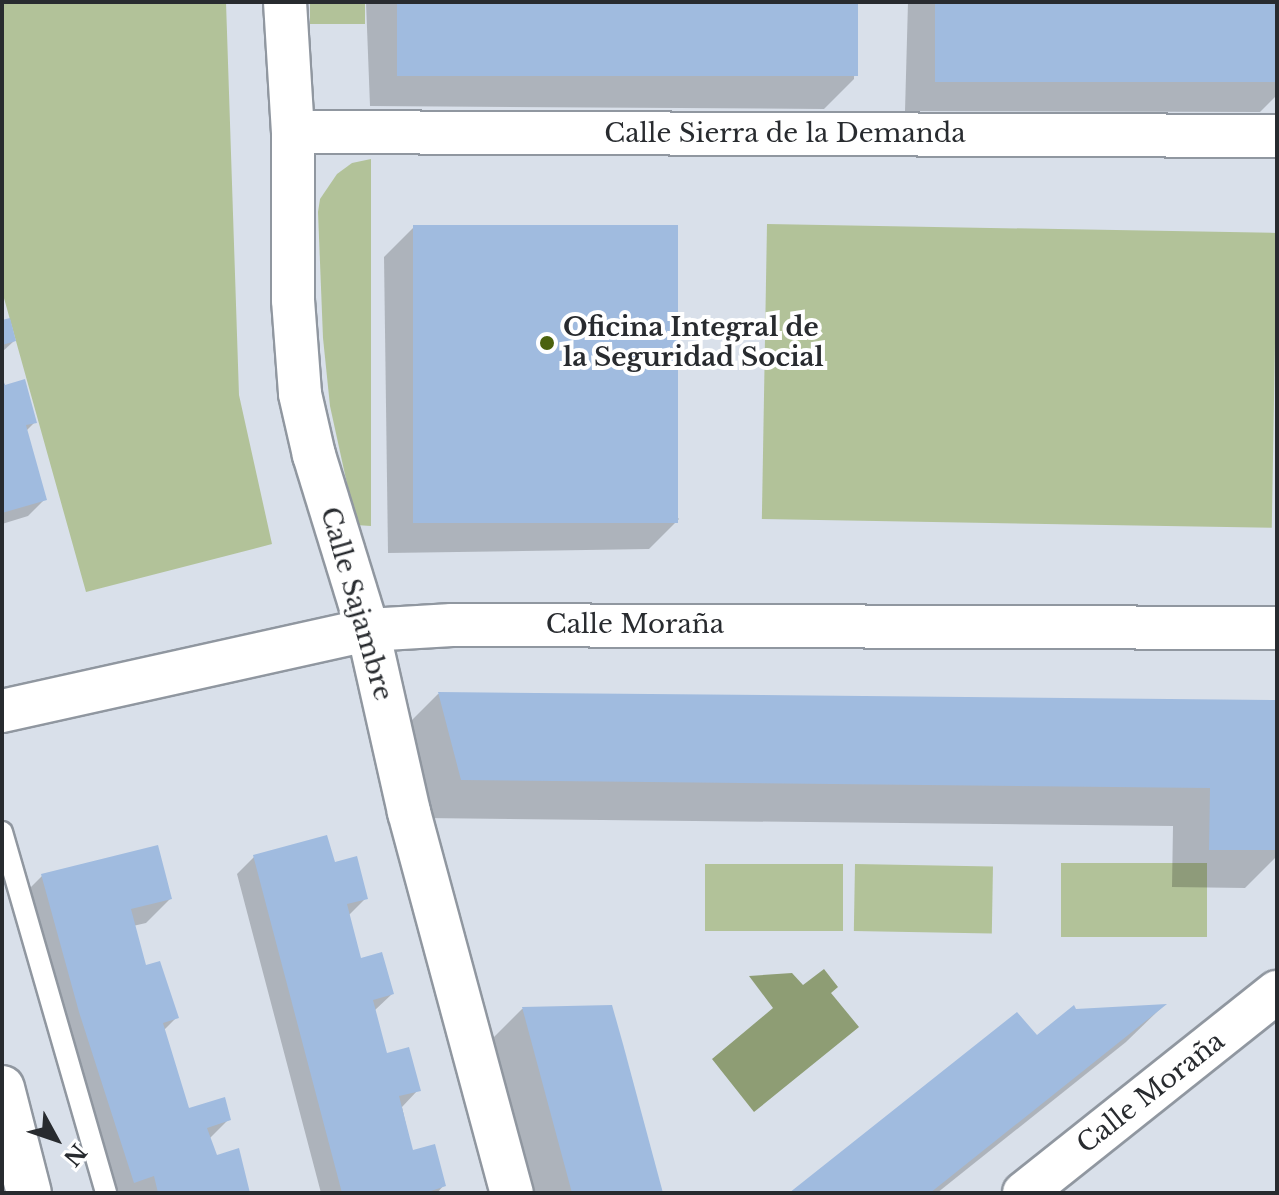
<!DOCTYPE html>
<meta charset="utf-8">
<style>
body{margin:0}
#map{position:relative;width:1279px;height:1195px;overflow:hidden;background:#d9e0ea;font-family:"Libre Baskerville",serif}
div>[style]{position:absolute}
.green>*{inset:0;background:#b2c299;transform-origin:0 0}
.water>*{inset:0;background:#8e9d74}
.shadow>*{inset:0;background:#0003}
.building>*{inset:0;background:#a0bbdf;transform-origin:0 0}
.roads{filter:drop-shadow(2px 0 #9097a0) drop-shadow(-2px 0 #9097a0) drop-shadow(0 2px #9097a0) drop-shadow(0 -2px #9097a0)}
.lane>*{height:20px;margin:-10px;padding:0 10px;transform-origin:10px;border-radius:10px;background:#fff}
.street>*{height:42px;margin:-21px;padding:0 21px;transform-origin:21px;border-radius:21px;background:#fff}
.secondary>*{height:44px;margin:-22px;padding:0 22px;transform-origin:22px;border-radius:22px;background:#fff}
.dots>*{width:22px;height:22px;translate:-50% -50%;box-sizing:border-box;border:4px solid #fff;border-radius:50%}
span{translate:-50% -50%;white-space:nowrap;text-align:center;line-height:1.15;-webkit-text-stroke:8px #fff;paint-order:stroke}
.street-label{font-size:26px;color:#282b2f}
.poi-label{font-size:26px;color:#282b2f;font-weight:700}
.left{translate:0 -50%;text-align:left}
.frame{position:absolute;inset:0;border:4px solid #282b2f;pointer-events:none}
.north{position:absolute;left:16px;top:1099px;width:80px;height:80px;-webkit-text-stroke:6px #fff;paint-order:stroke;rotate:130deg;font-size:22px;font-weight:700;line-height:32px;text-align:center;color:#282b2f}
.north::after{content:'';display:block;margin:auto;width:28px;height:36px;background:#282b2f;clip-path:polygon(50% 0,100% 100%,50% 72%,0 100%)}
</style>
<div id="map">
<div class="green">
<div style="clip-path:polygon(2px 2px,226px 2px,239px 395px,272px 544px,86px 592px,2px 291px)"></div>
<div style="left:310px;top:2px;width:55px;height:22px"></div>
<div style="clip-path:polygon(371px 159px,371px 526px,356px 525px,330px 406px,323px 338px,318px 212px,320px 199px,337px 174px,352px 163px)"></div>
<div style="left:767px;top:224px;width:510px;height:295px;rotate:1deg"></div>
<div style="left:1061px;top:863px;width:146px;height:74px"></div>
<div style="left:705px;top:864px;width:138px;height:67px"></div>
<div style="left:855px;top:864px;width:138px;height:67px;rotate:1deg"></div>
</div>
<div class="water">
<div style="clip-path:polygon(824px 969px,838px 987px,831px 993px,859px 1027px,754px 1112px,712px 1059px,773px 1008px,749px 976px,792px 973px,803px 985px)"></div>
</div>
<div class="shadow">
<div style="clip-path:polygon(366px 2px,856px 2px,854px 79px,824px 109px,370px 106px)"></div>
<div style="clip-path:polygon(908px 2px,1277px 2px,1277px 95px,1260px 112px,905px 111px)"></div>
<div style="clip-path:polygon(414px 227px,679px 519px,649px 549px,388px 553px,384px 257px)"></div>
<div style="clip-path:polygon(2px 322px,14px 341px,2px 352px)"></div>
<div style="clip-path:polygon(2px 381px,35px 422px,26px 431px,45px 499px,28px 516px,2px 524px)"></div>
<div style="clip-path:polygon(438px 694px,1277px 702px,1277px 856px,1245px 888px,1172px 887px,1173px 826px,423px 818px,400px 732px)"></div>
<div style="clip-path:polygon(254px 857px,334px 865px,366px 898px,349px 915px,360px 960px,392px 994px,374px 1011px,386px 1056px,418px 1090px,402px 1107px,412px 1152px,444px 1185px,437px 1193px,321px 1193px,237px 874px)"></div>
<div style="clip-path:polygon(42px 876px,170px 899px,146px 923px,133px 926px,144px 968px,176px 1018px,163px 1031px,186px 1107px,229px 1119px,209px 1139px,214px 1155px,249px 1193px,105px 1193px,18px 900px)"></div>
<div style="clip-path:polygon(611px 1007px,661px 1193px,524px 1193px,484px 1047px,522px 1009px)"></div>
<div style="clip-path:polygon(1162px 1007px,1126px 1042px,937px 1193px,793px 1193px,1075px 1012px)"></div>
</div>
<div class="building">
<div style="left:397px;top:2px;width:461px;height:74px"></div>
<div style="left:935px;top:2px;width:342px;height:80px"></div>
<div style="left:413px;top:225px;width:265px;height:298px"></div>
<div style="clip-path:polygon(10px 318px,16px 341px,2px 345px,2px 320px)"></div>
<div style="clip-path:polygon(2px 377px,5px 385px,25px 379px,37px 423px,26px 425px,47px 500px,2px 513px)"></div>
<div style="clip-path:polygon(438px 692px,1277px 700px,1277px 850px,1209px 850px,1210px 788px,461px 780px)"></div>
<div style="clip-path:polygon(327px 835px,335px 862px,357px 856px,368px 899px,347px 904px,361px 958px,382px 952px,394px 994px,373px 1000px,387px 1053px,409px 1047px,421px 1091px,399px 1096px,413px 1150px,435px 1144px,446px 1186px,425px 1193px,342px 1193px,253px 855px)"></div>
<div style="clip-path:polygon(158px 845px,172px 899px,131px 909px,146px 965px,160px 961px,179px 1018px,163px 1023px,189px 1108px,225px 1097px,231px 1120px,207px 1128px,217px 1155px,239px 1148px,250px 1193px,158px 1193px,154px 1176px,134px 1183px,79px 1012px,41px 874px)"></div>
<div style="clip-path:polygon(1167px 1004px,930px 1193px,789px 1193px,1017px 1012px,1037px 1035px,1074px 1005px,1076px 1009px)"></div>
<div style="clip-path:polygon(612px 1005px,623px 1044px,663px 1193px,572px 1193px,522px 1007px)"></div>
</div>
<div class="roads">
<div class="lane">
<div style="left:2px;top:832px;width:376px;rotate:73.9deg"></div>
</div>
<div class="street">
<div style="left:285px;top:2px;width:130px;rotate:86.5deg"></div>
<div style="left:293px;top:132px;width:168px;rotate:90deg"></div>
<div style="left:293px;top:300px;width:94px;rotate:85.7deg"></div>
<div style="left:300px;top:394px;width:63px;rotate:77.1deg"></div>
<div style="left:314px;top:455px;width:183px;rotate:72.9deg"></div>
<div style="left:368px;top:630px;width:187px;rotate:77.3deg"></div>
<div style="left:409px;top:812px;width:395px;rotate:74.9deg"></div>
<div style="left:293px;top:132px;width:984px;rotate:0.23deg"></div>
<div style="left:2px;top:711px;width:375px;rotate:-12.5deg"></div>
<div style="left:368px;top:630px;width:84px;rotate:-3.4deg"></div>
<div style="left:452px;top:625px;width:825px;rotate:0.21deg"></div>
<div style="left:1024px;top:1193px;width:323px;rotate:-38.5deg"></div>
</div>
<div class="secondary">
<div style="left:2px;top:1088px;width:108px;rotate:75.6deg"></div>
</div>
</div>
<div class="dots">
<div style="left:547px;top:343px;background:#4b620e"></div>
</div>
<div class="street-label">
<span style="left:785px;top:134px">Calle Sierra de la Demanda</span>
<span style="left:356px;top:604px;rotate:74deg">Calle Sajambre</span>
<span style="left:635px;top:625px">Calle Moraña</span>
<span style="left:1151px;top:1093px;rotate:-38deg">Calle Moraña</span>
</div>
<div class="poi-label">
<span class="left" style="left:563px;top:343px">Oficina Integral de<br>la Seguridad Social</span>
</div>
<div class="frame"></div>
<div class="north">N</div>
</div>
